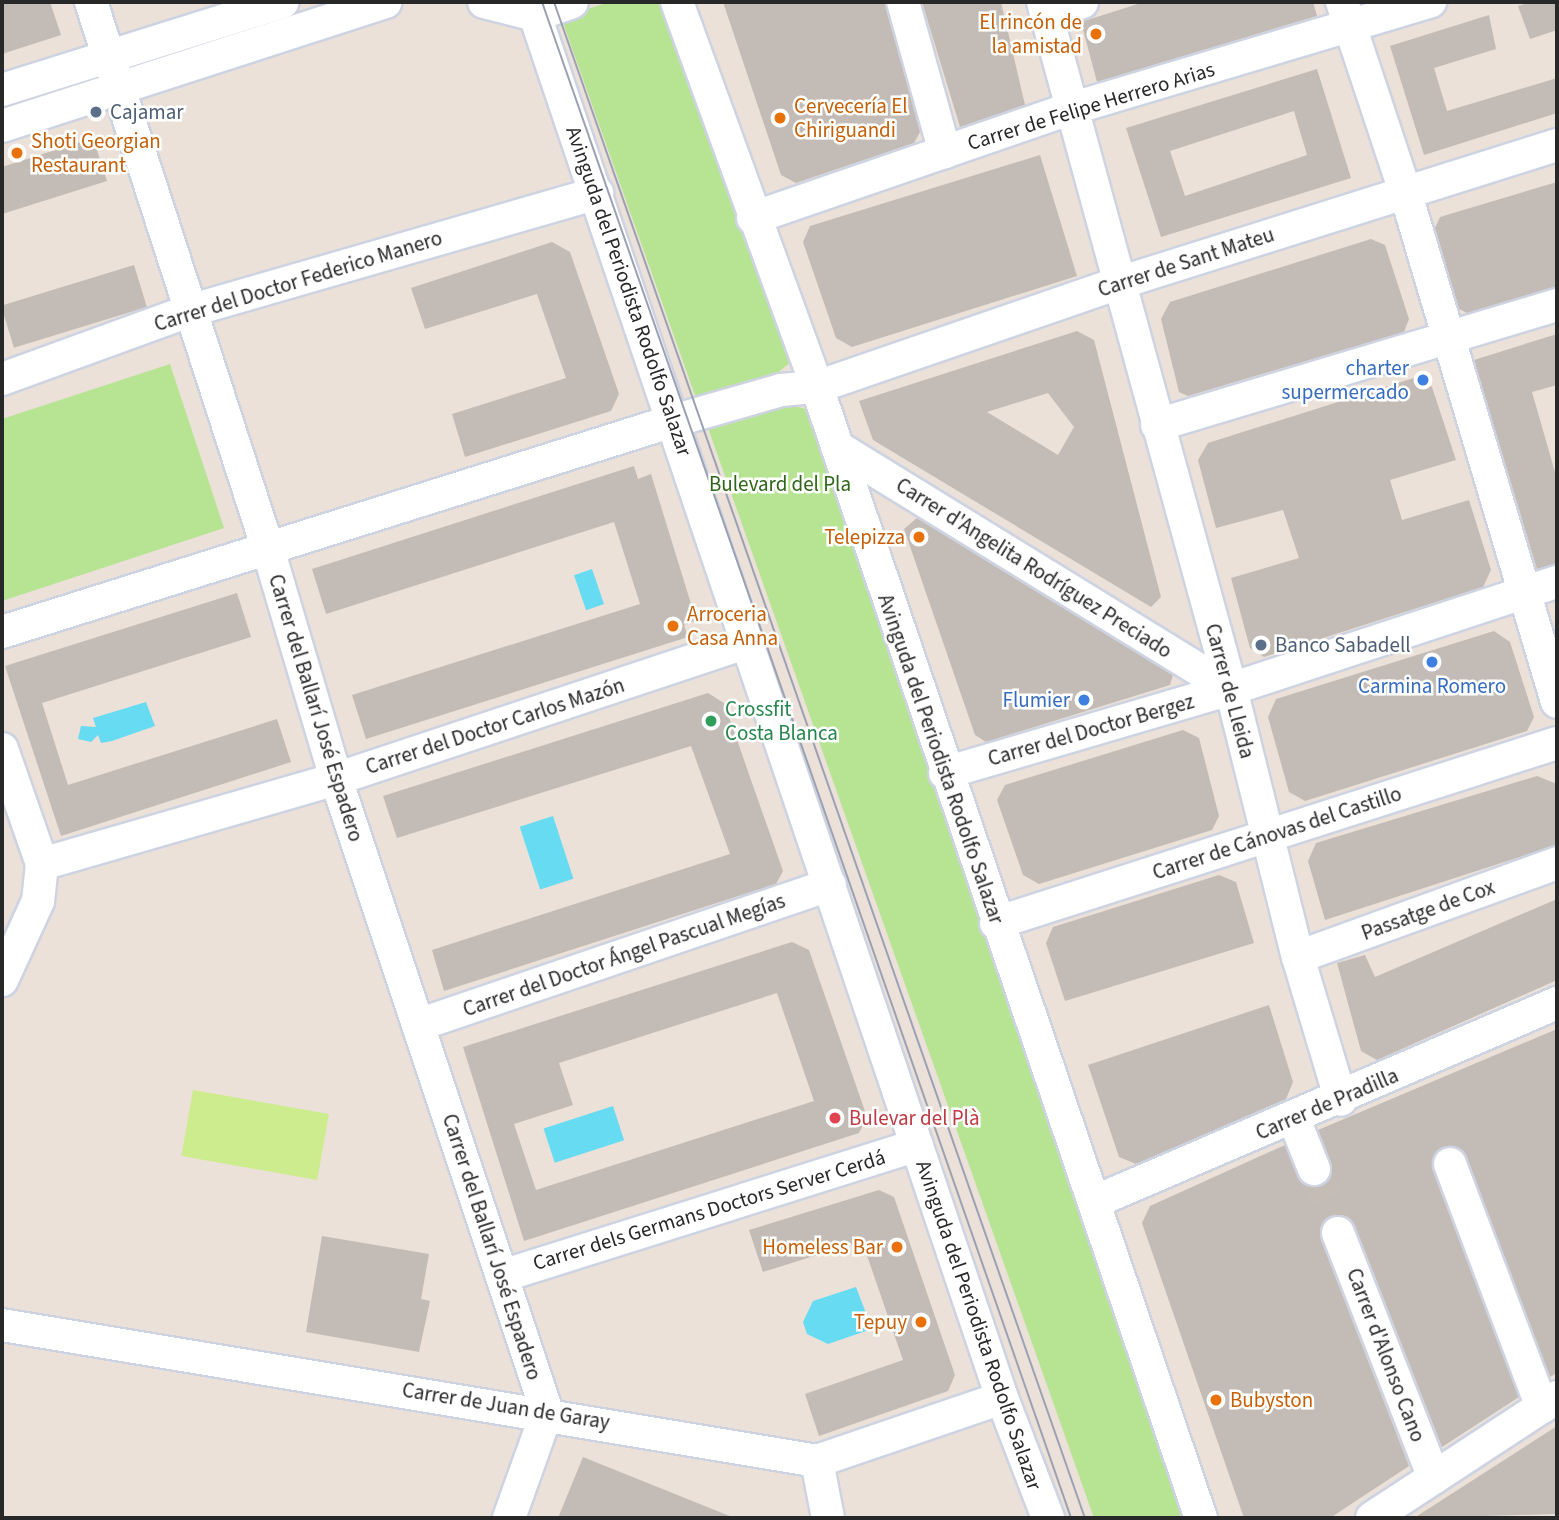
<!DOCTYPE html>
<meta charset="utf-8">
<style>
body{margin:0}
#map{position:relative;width:1559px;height:1520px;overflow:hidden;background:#ebe1d8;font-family:"Source Sans 3",sans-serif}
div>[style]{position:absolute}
.green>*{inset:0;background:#b6e492}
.pitch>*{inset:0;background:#cdec8d;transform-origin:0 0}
.water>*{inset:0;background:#67dbf1;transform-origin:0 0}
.building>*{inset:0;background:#c3bbb5;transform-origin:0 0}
.minor-tunnel>*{height:32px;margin-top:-16px;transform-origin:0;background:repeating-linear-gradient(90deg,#c4bcb5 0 32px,transparent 0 48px)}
.roads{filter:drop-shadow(2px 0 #ced3e2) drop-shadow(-2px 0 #ced3e2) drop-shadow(0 2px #ced3e2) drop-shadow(0 -2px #ced3e2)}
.minor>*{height:32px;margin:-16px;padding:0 16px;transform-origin:16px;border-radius:16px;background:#fff}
.tram>*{height:2px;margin:-1px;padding:0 1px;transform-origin:1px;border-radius:1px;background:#9ba1b3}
.dots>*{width:19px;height:19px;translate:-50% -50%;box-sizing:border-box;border:4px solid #fff;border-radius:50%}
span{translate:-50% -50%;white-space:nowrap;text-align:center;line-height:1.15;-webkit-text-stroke:5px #fff;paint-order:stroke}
.food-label{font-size:21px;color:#c56008}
.right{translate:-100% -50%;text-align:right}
.left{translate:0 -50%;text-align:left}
.street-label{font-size:21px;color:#282828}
.service-label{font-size:21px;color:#4e5e75}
.shop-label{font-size:21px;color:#366cbe}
.park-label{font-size:21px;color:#2f6517}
.leisure-label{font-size:21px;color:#27864d}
.health-label{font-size:21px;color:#be3a42}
.frame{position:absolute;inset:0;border:4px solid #282828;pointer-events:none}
</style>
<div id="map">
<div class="green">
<div style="clip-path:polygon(610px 2px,667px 2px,791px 362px,776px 374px,697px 401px,561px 17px)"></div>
<div style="clip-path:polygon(170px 364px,224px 528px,2px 601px,2px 419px)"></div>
<div style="clip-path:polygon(780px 403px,807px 409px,1188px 1518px,1094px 1518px,708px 428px)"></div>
</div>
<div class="pitch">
<div style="left:193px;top:1090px;width:138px;height:67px;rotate:10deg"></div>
</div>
<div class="water">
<div style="left:592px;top:569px;width:37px;height:19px;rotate:71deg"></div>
<div style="clip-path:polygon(146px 702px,155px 726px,112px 741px,101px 743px,98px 735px,91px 742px,78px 739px,81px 726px,96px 727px,93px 718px)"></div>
<div style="left:553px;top:816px;width:66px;height:35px;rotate:72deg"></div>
<div style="left:613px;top:1106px;width:36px;height:73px;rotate:72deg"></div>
<div style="clip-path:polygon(856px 1287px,872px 1329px,828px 1344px,807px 1334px,803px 1322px,813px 1301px)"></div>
</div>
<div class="building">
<div style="clip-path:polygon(2px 2px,50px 2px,61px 35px,2px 54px)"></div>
<div style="clip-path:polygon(723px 2px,885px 2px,920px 132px,914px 143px,796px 183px,781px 175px)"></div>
<div style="clip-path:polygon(922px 2px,1001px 2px,1025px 105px,960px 127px)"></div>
<div style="clip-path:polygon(1144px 2px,1313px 2px,1317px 16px,1097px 82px,1081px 22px)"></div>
<div style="clip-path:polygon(1531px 2px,1557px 2px,1557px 30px,1530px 39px,1518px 6px)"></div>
<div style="clip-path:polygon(1489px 15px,1496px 49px,1434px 68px,1447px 111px,1557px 78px,1557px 113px,1424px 155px,1390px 46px)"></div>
<div style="clip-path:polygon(evenodd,1317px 69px,1351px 178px,1161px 237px,1126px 128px,1317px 69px,1294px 111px,1307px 155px,1185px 196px,1170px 151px,1294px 111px)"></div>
<div style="clip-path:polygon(93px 138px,107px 181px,2px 214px,2px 167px)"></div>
<div style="clip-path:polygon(1040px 155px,1077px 276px,852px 347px,836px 338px,803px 242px,810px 226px)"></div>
<div style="clip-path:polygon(1557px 182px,1557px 287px,1467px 313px,1459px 309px,1435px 228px,1440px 217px)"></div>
<div style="clip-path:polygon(1371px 239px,1385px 245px,1409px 319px,1404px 332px,1188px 396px,1179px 392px,1161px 319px,1170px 302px)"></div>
<div style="clip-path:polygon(552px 242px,570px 252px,619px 394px,611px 411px,465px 457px,452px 414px,566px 378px,537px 294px,425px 329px,411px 288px)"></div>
<div style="left:134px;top:265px;width:44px;height:139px;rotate:73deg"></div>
<div style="clip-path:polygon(evenodd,1077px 331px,1094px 340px,1161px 597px,1151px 607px,873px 440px,859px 401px,1077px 331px,1048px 393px,1074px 427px,1058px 455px,987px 412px,1048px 393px)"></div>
<div style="clip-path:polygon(1557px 334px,1557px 385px,1532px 392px,1557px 479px,1557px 564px,1537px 569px,1474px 360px)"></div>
<div style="clip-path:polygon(1417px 377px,1432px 387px,1456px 460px,1390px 480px,1402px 520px,1469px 500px,1491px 570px,1483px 587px,1264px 657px,1250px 648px,1231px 578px,1299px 558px,1283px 510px,1216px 528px,1198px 460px,1208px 443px)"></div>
<div style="clip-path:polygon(634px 466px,638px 479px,651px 474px,696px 620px,684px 625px,688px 637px,366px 739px,352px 695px,640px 604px,614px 522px,326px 614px,312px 569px)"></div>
<div style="clip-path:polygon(917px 518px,1173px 675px,1170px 685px,986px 742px,975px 735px,904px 529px)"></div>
<div style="clip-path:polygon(237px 593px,251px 637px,42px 703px,68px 785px,277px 719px,291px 762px,61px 836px,5px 666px)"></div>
<div style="clip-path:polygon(1494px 631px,1510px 642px,1534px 717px,1527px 731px,1305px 801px,1289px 792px,1268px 717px,1276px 699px)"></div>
<div style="clip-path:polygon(708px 693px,724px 703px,783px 871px,776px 884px,444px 991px,432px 950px,730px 854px,691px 746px,397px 838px,383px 796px)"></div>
<div style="clip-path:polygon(1183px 730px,1199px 738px,1219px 816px,1212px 830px,1039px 884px,1023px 875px,997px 800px,1005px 785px)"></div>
<div style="clip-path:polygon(1537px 776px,1557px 784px,1557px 845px,1325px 920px,1308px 861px,1316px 843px)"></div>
<div style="clip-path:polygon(1219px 875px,1236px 882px,1254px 943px,1065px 1001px,1046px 943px,1053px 927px)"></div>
<div style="clip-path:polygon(1557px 899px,1557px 980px,1377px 1060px,1361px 1051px,1337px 963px,1365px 955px,1375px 977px)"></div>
<div style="clip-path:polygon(evenodd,792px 942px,809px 950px,867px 1117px,859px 1133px,524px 1241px,463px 1047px,792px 942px,777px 993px,814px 1101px,536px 1190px,514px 1124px,573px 1105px,559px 1063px,777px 993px)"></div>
<div style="clip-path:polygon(1269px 1005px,1293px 1082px,1286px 1099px,1136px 1164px,1119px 1157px,1088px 1065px)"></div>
<div style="clip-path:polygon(1557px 1029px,1557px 1373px,1550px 1377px,1467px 1158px,1454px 1146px,1443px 1147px,1432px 1160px,1433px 1171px,1519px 1397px,1442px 1447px,1355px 1226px,1341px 1215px,1331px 1216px,1320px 1230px,1321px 1240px,1409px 1466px,1330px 1518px,1244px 1518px,1142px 1223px,1150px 1206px,1285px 1145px,1302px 1183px,1321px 1186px,1332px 1171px,1318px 1130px)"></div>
<div style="clip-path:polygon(879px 1190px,894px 1197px,955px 1375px,948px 1391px,819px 1436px,805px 1394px,903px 1360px,862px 1241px,763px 1272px,749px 1230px)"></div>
<div style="clip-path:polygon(322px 1236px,429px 1254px,421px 1299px,430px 1301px,419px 1352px,306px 1332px)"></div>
<div style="clip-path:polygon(1557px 1426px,1557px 1514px,1414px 1518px)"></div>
<div style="clip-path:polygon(583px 1457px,732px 1517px,732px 1518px,558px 1518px)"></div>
</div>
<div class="minor-tunnel">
<div style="left:1314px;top:1169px;width:68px;rotate:69.4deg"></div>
</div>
<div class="roads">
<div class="minor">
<div style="left:91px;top:2px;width:575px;rotate:72.07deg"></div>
<div style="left:268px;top:549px;width:240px;rotate:73.5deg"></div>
<div style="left:336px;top:779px;width:667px;rotate:71.57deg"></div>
<div style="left:547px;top:1412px;width:113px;rotate:109.7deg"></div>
<div style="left:484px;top:2px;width:53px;rotate:14.3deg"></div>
<div style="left:535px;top:15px;width:39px;rotate:-19deg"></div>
<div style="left:677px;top:2px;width:410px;rotate:70deg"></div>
<div style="left:817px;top:387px;width:1194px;rotate:71.25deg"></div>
<div style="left:903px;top:2px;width:156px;rotate:74.4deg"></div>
<div style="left:1043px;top:2px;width:712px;rotate:74.7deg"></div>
<div style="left:1231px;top:689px;width:276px;rotate:76deg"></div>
<div style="left:1298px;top:957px;width:149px;rotate:73.3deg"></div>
<div style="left:1342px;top:2px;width:199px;rotate:71.6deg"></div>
<div style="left:1405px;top:191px;width:533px;rotate:73.43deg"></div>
<div style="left:1046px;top:14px;width:38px;rotate:-18deg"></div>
<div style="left:535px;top:15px;width:1460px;rotate:71.34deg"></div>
<div style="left:1002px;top:1398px;width:129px;rotate:69deg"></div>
<div style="left:2px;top:90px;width:294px;rotate:-17.4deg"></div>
<div style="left:2px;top:126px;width:403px;rotate:-17.9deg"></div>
<div style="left:753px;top:218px;width:335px;rotate:-19deg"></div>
<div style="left:1070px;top:109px;width:376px;rotate:-16.6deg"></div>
<div style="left:2px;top:379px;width:199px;rotate:-20deg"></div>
<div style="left:189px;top:311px;width:425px;rotate:-16.1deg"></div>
<div style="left:1157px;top:425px;width:418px;rotate:-16.7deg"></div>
<div style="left:837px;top:447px;width:462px;rotate:31.6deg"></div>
<div style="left:2px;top:632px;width:703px;rotate:-17.46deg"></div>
<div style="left:673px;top:421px;width:112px;rotate:-16deg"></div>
<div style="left:781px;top:390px;width:36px;rotate:-5deg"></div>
<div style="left:817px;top:387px;width:316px;rotate:-19deg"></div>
<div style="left:1116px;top:284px;width:462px;rotate:-17.5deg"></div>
<div style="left:2px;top:749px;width:122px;rotate:70.8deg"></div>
<div style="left:42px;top:864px;width:37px;rotate:96deg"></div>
<div style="left:38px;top:901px;width:87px;rotate:114.5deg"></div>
<div style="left:945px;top:773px;width:298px;rotate:-16.4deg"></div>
<div style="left:1231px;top:689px;width:343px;rotate:-18.2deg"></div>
<div style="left:42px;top:864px;width:306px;rotate:-16.1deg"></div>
<div style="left:336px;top:779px;width:432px;rotate:-18.4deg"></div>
<div style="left:996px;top:923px;width:589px;rotate:-17.79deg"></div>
<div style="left:1298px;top:957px;width:276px;rotate:-19.9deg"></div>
<div style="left:418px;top:1025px;width:435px;rotate:-18.8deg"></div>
<div style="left:1294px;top:1119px;width:54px;rotate:68.2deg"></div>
<div style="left:1450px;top:1164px;width:260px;rotate:69.3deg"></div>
<div style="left:1094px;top:1202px;width:504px;rotate:-23.26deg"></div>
<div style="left:1338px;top:1233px;width:263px;rotate:68.6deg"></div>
<div style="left:502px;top:1276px;width:435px;rotate:-17.5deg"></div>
<div style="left:2px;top:1325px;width:826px;rotate:9.47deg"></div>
<div style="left:817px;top:1461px;width:195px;rotate:-18.8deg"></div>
<div style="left:817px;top:1461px;width:58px;rotate:79.1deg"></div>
<div style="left:1372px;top:1518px;width:221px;rotate:-33.2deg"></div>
</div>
</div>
<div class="tram">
<div style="left:542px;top:2px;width:1606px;rotate:70.76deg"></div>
<div style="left:554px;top:2px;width:1606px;rotate:70.7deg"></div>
</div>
<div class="dots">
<div style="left:1096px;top:34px;background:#e8710a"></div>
<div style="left:96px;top:112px;background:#5c6f8a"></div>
<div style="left:780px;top:118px;background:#e8710a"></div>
<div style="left:17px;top:153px;background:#e8710a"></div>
<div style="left:1423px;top:380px;background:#3f7fe0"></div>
<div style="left:919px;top:537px;background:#e8710a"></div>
<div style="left:673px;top:626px;background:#e8710a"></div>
<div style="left:1261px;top:645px;background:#5c6f8a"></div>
<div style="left:1432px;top:662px;background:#3f7fe0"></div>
<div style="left:1084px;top:700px;background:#3f7fe0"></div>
<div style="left:711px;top:721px;background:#2e9e5b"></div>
<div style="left:835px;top:1118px;background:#e0444e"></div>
<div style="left:897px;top:1247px;background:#e8710a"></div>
<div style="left:921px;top:1322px;background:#e8710a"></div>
<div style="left:1216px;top:1400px;background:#e8710a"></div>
</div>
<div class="food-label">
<span class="right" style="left:1082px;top:34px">El rincón de<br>la amistad</span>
<span class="left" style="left:794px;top:118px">Cervecería El<br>Chiriguandi</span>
<span class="left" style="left:31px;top:153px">Shoti Georgian<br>Restaurant</span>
<span class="right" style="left:905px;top:537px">Telepizza</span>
<span class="left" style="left:687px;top:626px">Arroceria<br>Casa Anna</span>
<span class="right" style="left:883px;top:1247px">Homeless Bar</span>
<span class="right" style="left:907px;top:1322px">Tepuy</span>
<span class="left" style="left:1230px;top:1400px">Bubyston</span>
</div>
<div class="street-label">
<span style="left:1091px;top:106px;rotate:-17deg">Carrer de Felipe Herrero Arias</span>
<span style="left:1186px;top:262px;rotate:-18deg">Carrer de Sant Mateu</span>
<span style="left:298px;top:281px;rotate:-17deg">Carrer del Doctor Federico Manero</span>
<span style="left:629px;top:291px;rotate:71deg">Avinguda del Periodista Rodolfo Salazar</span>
<span style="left:1034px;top:568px;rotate:32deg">Carrer d'Angelita Rodríguez Preciado</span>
<span style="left:1230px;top:691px;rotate:75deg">Carrer de Lleida</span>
<span style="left:316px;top:708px;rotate:73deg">Carrer del Ballarí José Espadero</span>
<span style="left:495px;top:726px;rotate:-18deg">Carrer del Doctor Carlos Mazón</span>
<span style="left:1091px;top:730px;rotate:-16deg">Carrer del Doctor Bergez</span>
<span style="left:941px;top:759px;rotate:71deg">Avinguda del Periodista Rodolfo Salazar</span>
<span style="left:1277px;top:833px;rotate:-18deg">Carrer de Cánovas del Castillo</span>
<span style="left:1428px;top:910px;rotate:-20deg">Passatge de Cox</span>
<span style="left:624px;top:955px;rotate:-19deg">Carrer del Doctor Ángel Pascual Megías</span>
<span style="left:1327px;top:1104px;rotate:-23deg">Carrer de Pradilla</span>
<span style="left:709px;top:1210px;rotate:-17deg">Carrer dels Germans Doctors Server Cerdá</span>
<span style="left:492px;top:1247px;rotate:72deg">Carrer del Ballarí José Espadero</span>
<span style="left:979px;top:1325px;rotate:71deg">Avinguda del Periodista Rodolfo Salazar</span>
<span style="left:1386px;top:1355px;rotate:69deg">Carrer d'Alonso Cano</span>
<span style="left:506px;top:1406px;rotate:9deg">Carrer de Juan de Garay</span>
</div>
<div class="service-label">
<span class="left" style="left:110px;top:112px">Cajamar</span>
<span class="left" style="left:1275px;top:645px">Banco Sabadell</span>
</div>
<div class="shop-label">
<span class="right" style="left:1409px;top:380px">charter<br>supermercado</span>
<span style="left:1432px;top:686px">Carmina Romero</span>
<span class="right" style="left:1070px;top:700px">Flumier</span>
</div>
<div class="park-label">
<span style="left:780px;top:484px">Bulevard del Pla</span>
</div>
<div class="leisure-label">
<span class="left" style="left:725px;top:721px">Crossfit<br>Costa Blanca</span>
</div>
<div class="health-label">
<span class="left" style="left:849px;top:1118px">Bulevar del Plà</span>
</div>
<div class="frame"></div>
</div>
